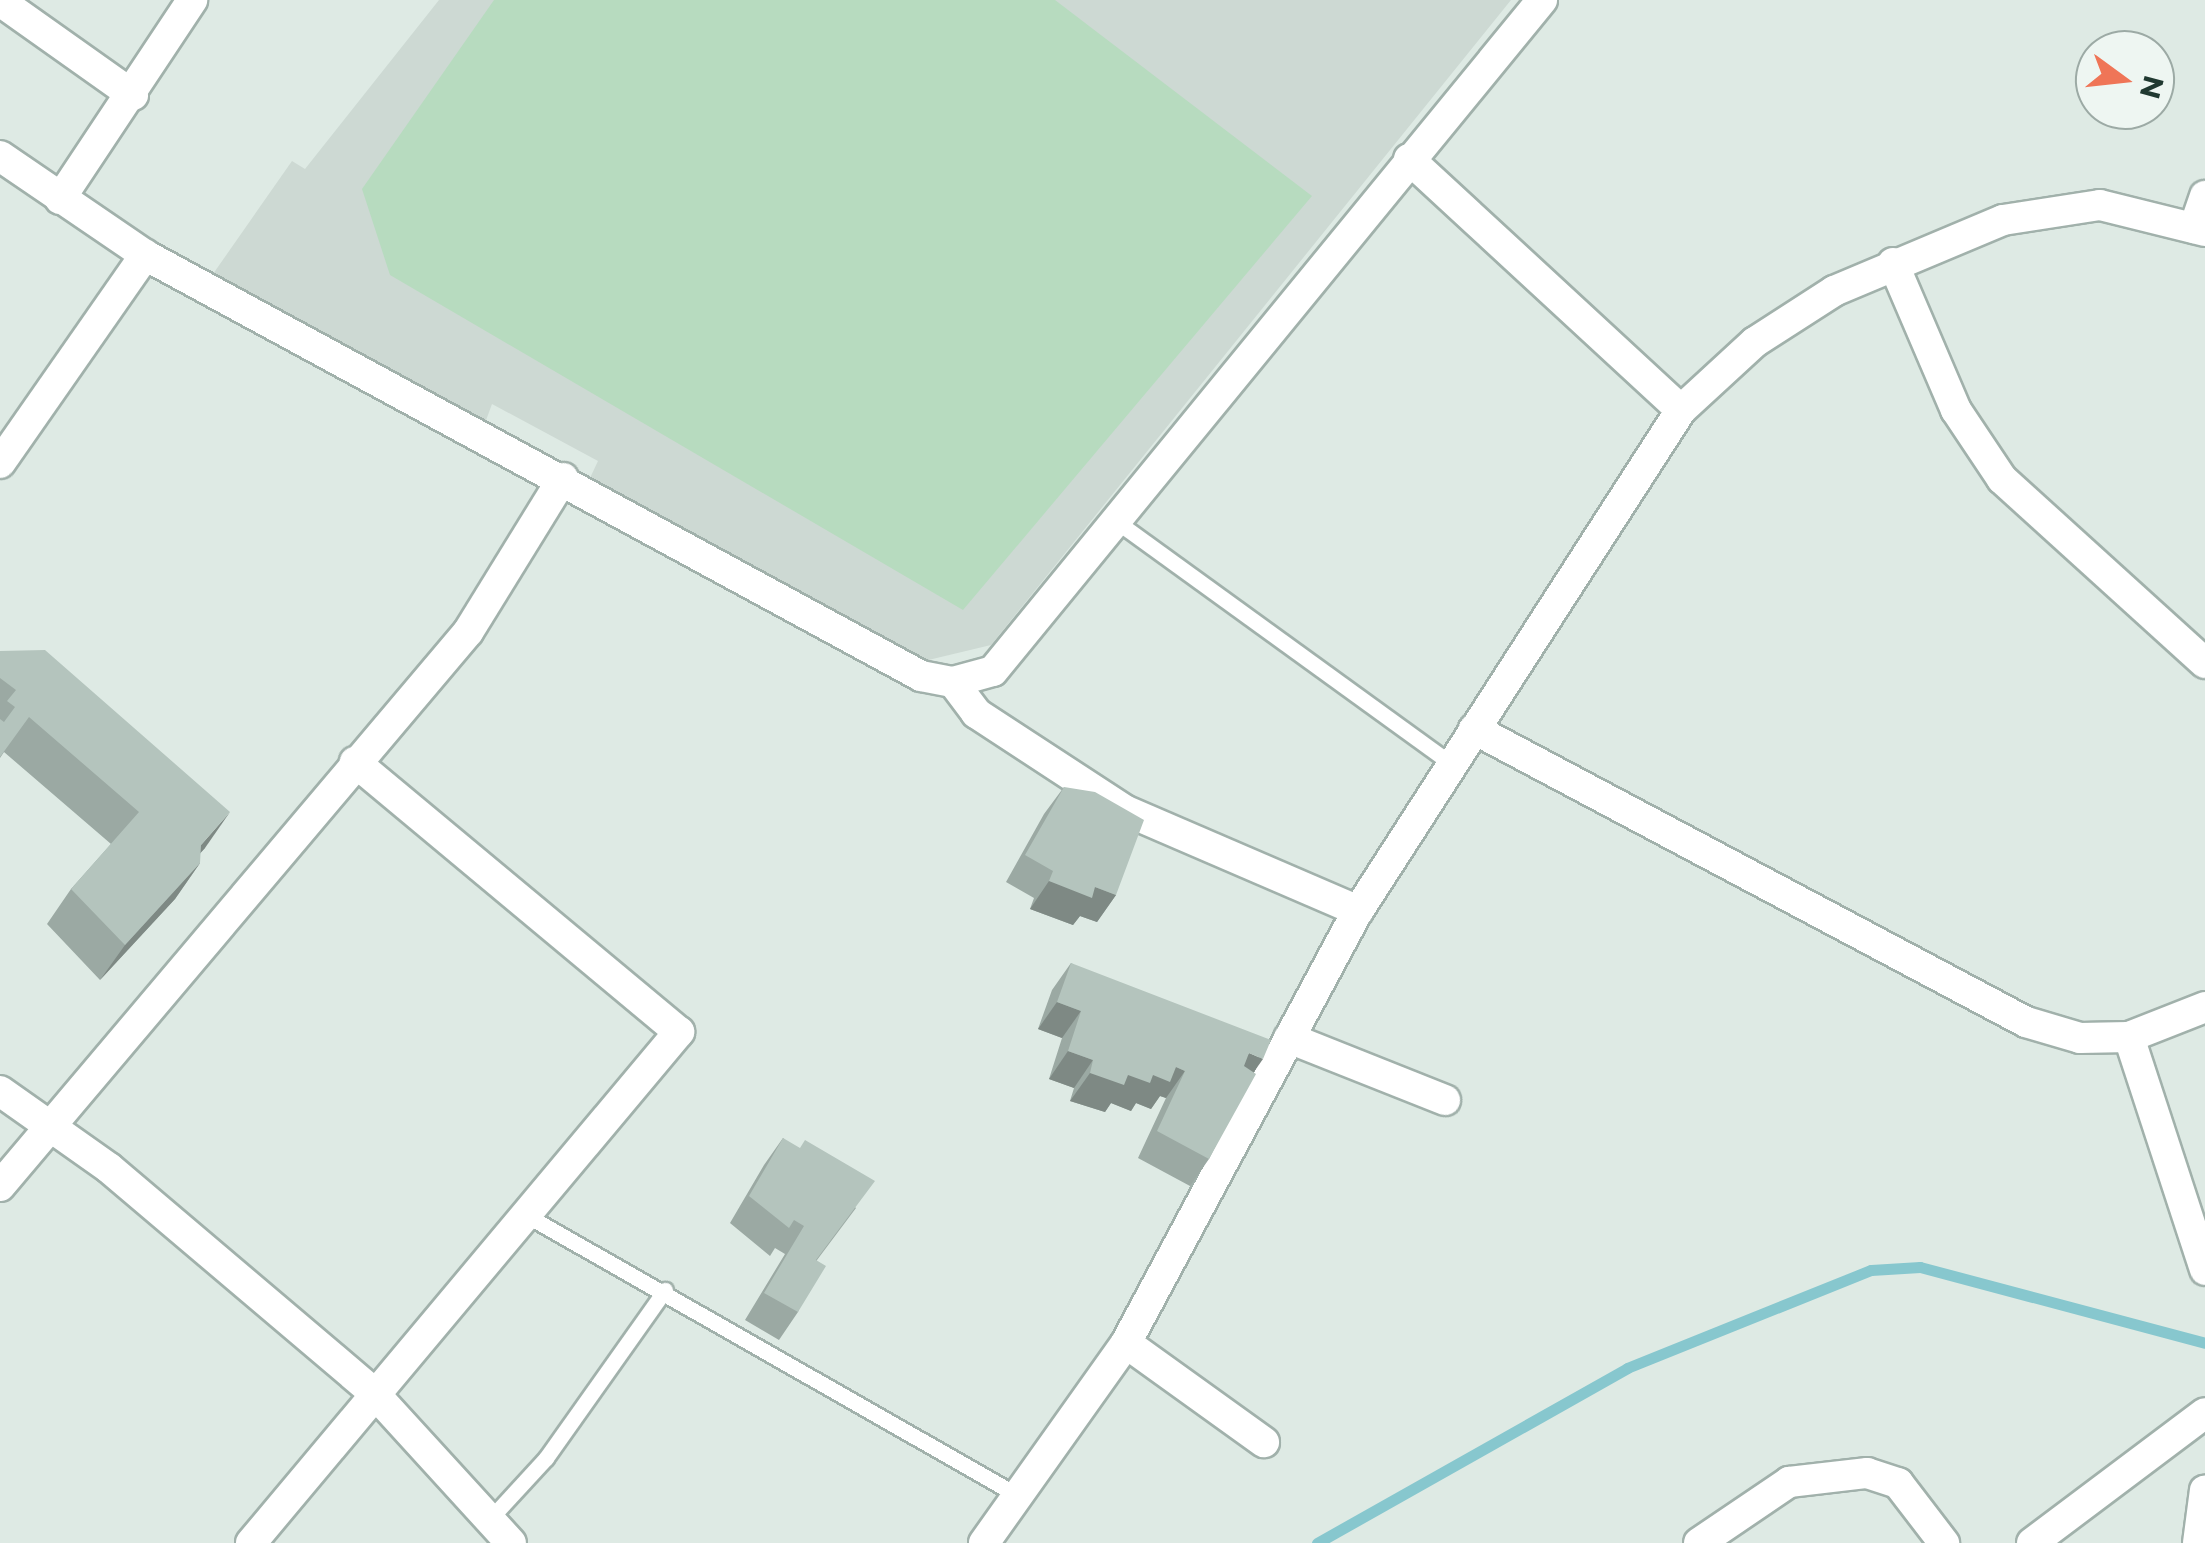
<!DOCTYPE html>
<style>
body{margin:0}
#map{position:relative;width:2205px;height:1543px;overflow:hidden;background:#deeae4;font-family:Montserrat,sans-serif}
div>[style]{position:absolute}
.built>*{inset:0;background:#cdd9d3}
.green>*{inset:0;background:#b7dbbf}
.stream>*{height:11px;margin:-5.5px;padding:0 5.5px;transform-origin:5.5px;border-radius:5.5px;background:#87c7ce}
.roads{filter:drop-shadow(2px 0 #a1b1ab) drop-shadow(-2px 0 #a1b1ab) drop-shadow(0 2px #a1b1ab) drop-shadow(0 -2px #a1b1ab)}
.lane>*{height:15px;margin:-7.5px;padding:0 7.5px;transform-origin:7.5px;border-radius:7.5px;background:#fff}
.street>*{height:30px;margin:-15px;padding:0 15px;transform-origin:15px;border-radius:15px;background:#fff}
.secondary>*{height:30px;margin:-15px;padding:0 15px;transform-origin:15px;border-radius:15px;background:#fff}
.wall>*{inset:0;background:#9ba9a3}
.shaded-wall>*{inset:0;background:#7e8984}
.building>*{inset:0;background:#b4c4bd}
span{translate:-50% -50%;white-space:nowrap;text-align:center;line-height:1.15;-webkit-text-stroke:10px #eef6f2;paint-order:stroke}
.north{position:absolute;left:2075px;top:30px;width:100px;height:100px;box-sizing:border-box;background:#eef6f2;border:2px solid #9caaa5;border-radius:50%;rotate:105deg;font-size:28px;font-weight:700;line-height:40px;text-align:center;color:#203931}
.north::after{content:'';display:block;margin:auto;width:35px;height:45px;background:#ef7557;clip-path:polygon(50% 0,100% 100%,50% 72%,0 100%)}
</style>
<div id="map">
<div class="built">
<div style="clip-path:polygon(439px 0,1511px 0,991px 645px,920px 662px,590px 478px,598px 461px,492px 404px,485px 423px,213px 274px,292px 161px,305px 169px)"></div>
</div>
<div class="green">
<div style="clip-path:polygon(494px 0,1055px 0,1312px 196px,963px 610px,390px 275px,362px 189px)"></div>
</div>
<div class="stream">
<div style="left:1317px;top:1543px;width:356px;rotate:-29.4deg"></div>
<div style="left:1627px;top:1368px;width:263px;rotate:-21.9deg"></div>
<div style="left:1871px;top:1270px;width:49px;rotate:-3.5deg"></div>
<div style="left:1920px;top:1267px;width:295px;rotate:14.9deg"></div>
</div>
<div class="roads">
<div class="lane">
<div style="left:1116px;top:521px;width:412px;rotate:35.9deg"></div>
<div style="left:526px;top:1215px;width:565px;rotate:29.69deg"></div>
<div style="left:489px;top:1520px;width:84px;rotate:-47.4deg"></div>
<div style="left:546px;top:1458px;width:206px;rotate:-54.7deg"></div>
</div>
<div class="street">
<div style="left:0;top:1px;width:163px;rotate:35.3deg"></div>
<div style="left:0;top:156px;width:176px;rotate:34.3deg"></div>
<div style="left:145px;top:255px;width:883px;rotate:28.48deg"></div>
<div style="left:921px;top:676px;width:33px;rotate:11deg"></div>
<div style="left:953px;top:682px;width:41px;rotate:-15.4deg"></div>
<div style="left:993px;top:671px;width:867px;rotate:-50.71deg"></div>
<div style="left:1409px;top:159px;width:370px;rotate:42.7deg"></div>
<div style="left:60px;top:199px;width:239px;rotate:-56.4deg"></div>
<div style="left:2194px;top:228px;width:34px;rotate:-71deg"></div>
<div style="left:1893px;top:263px;width:160px;rotate:66.8deg"></div>
<div style="left:1956px;top:410px;width:83px;rotate:56.3deg"></div>
<div style="left:2002px;top:479px;width:274px;rotate:42.2deg"></div>
<div style="left:0;top:463px;width:254px;rotate:-55.1deg"></div>
<div style="left:953px;top:682px;width:39px;rotate:53deg"></div>
<div style="left:976px;top:713px;width:177px;rotate:33.2deg"></div>
<div style="left:1124px;top:810px;width:255px;rotate:23.3deg"></div>
<div style="left:1474px;top:729px;width:625px;rotate:27.96deg"></div>
<div style="left:2026px;top:1022px;width:56px;rotate:16.5deg"></div>
<div style="left:2080px;top:1038px;width:49px;rotate:-1.2deg"></div>
<div style="left:2129px;top:1037px;width:82px;rotate:-21.5deg"></div>
<div style="left:2129px;top:1037px;width:245px;rotate:71.9deg"></div>
<div style="left:1289px;top:1038px;width:168px;rotate:21.7deg"></div>
<div style="left:0;top:1186px;width:725px;rotate:-49.81deg"></div>
<div style="left:468px;top:632px;width:181px;rotate:-58.3deg"></div>
<div style="left:1126px;top:1343px;width:170px;rotate:35.7deg"></div>
<div style="left:251px;top:1543px;width:667px;rotate:-50.05deg"></div>
<div style="left:679px;top:1032px;width:422px;rotate:-140.2deg"></div>
<div style="left:984px;top:1543px;width:245px;rotate:-54.6deg"></div>
<div style="left:1126px;top:1343px;width:490px;rotate:-61.8deg"></div>
<div style="left:1358px;top:911px;width:596px;rotate:-57.19deg"></div>
<div style="left:1681px;top:410px;width:100px;rotate:-42.6deg"></div>
<div style="left:1755px;top:342px;width:94px;rotate:-32.8deg"></div>
<div style="left:1834px;top:291px;width:183px;rotate:-22.8deg"></div>
<div style="left:2003px;top:220px;width:98px;rotate:-8.8deg"></div>
<div style="left:2100px;top:205px;width:108px;rotate:13.9deg"></div>
<div style="left:1699px;top:1543px;width:109px;rotate:-34.1deg"></div>
<div style="left:1789px;top:1482px;width:79px;rotate:-6.6deg"></div>
<div style="left:1867px;top:1473px;width:33px;rotate:18deg"></div>
<div style="left:1898px;top:1483px;width:76px;rotate:52.5deg"></div>
<div style="left:2032px;top:1543px;width:216px;rotate:-36.9deg"></div>
<div style="left:2198px;top:1543px;width:53px;rotate:-82.5deg"></div>
</div>
<div class="secondary">
<div style="left:0;top:1091px;width:133px;rotate:35.2deg"></div>
<div style="left:109px;top:1168px;width:348px;rotate:40.3deg"></div>
<div style="left:374px;top:1393px;width:203px;rotate:47.6deg"></div>
</div>
</div>
<div class="wall">
<div style="clip-path:polygon(0 651px,205px 848px,200px 853px,200px 863px,175px 899px,100px 980px,47px 924px,71px 889px,111px 844px,4px 752px,0 758px)"></div>
<div style="clip-path:polygon(1064px 787px,1116px 895px,1097px 922px,1080px 916px,1073px 925px,1030px 909px,1034px 898px,1006px 882px,1044px 814px)"></div>
<div style="clip-path:polygon(1071px 963px,1253px 1072px,1209px 1159px,1190px 1186px,1138px 1158px,1166px 1098px,1160px 1096px,1151px 1109px,1136px 1103px,1131px 1111px,1111px 1103px,1105px 1112px,1070px 1101px,1074px 1088px,1049px 1079px,1062px 1038px,1038px 1029px,1052px 990px)"></div>
<div style="clip-path:polygon(783px 1138px,856px 1208px,817px 1260px,798px 1312px,779px 1340px,745px 1320px,785px 1254px,775px 1248px,770px 1256px,730px 1223px,764px 1165px)"></div>
</div>
<div class="shaded-wall">
<div style="clip-path:polygon(230px 812px,205px 848px,176px 880px,201px 845px)"></div>
<div style="clip-path:polygon(200px 863px,175px 899px,100px 980px,125px 945px)"></div>
<div style="clip-path:polygon(1049px 881px,1095px 887px,1116px 895px,1097px 922px,1080px 916px,1073px 925px,1030px 909px)"></div>
<div style="clip-path:polygon(1057px 1002px,1081px 1011px,1062px 1038px,1038px 1029px)"></div>
<div style="clip-path:polygon(1068px 1051px,1093px 1060px,1074px 1088px,1049px 1079px)"></div>
<div style="clip-path:polygon(1249px 1053px,1263px 1059px,1244px 1086px,1230px 1080px)"></div>
<div style="clip-path:polygon(1176px 1067px,1185px 1071px,1166px 1098px,1160px 1096px,1151px 1109px,1136px 1103px,1131px 1111px,1111px 1103px,1105px 1112px,1070px 1101px,1090px 1073px,1153px 1075px)"></div>
</div>
<div class="building">
<div style="clip-path:polygon(45px 650px,230px 812px,201px 845px,200px 863px,125px 945px,71px 889px,139px 812px,29px 717px,0 757px,0 719px,4px 722px,15px 707px,7px 701px,16px 690px,0 678px,0 651px)"></div>
<div style="clip-path:polygon(1064px 787px,1095px 792px,1144px 820px,1116px 895px,1095px 887px,1092px 898px,1049px 881px,1053px 871px,1025px 855px)"></div>
<div style="clip-path:polygon(1071px 963px,1271px 1040px,1263px 1059px,1249px 1053px,1244px 1066px,1256px 1074px,1209px 1159px,1157px 1131px,1185px 1071px,1176px 1067px,1170px 1082px,1153px 1075px,1150px 1083px,1128px 1075px,1124px 1085px,1090px 1073px,1093px 1060px,1068px 1051px,1081px 1011px,1057px 1002px)"></div>
<div style="clip-path:polygon(783px 1138px,800px 1148px,805px 1140px,875px 1181px,816px 1260px,826px 1266px,798px 1312px,764px 1293px,804px 1226px,794px 1220px,789px 1228px,749px 1196px)"></div>
</div>
<div class="north">N</div>
</div>
